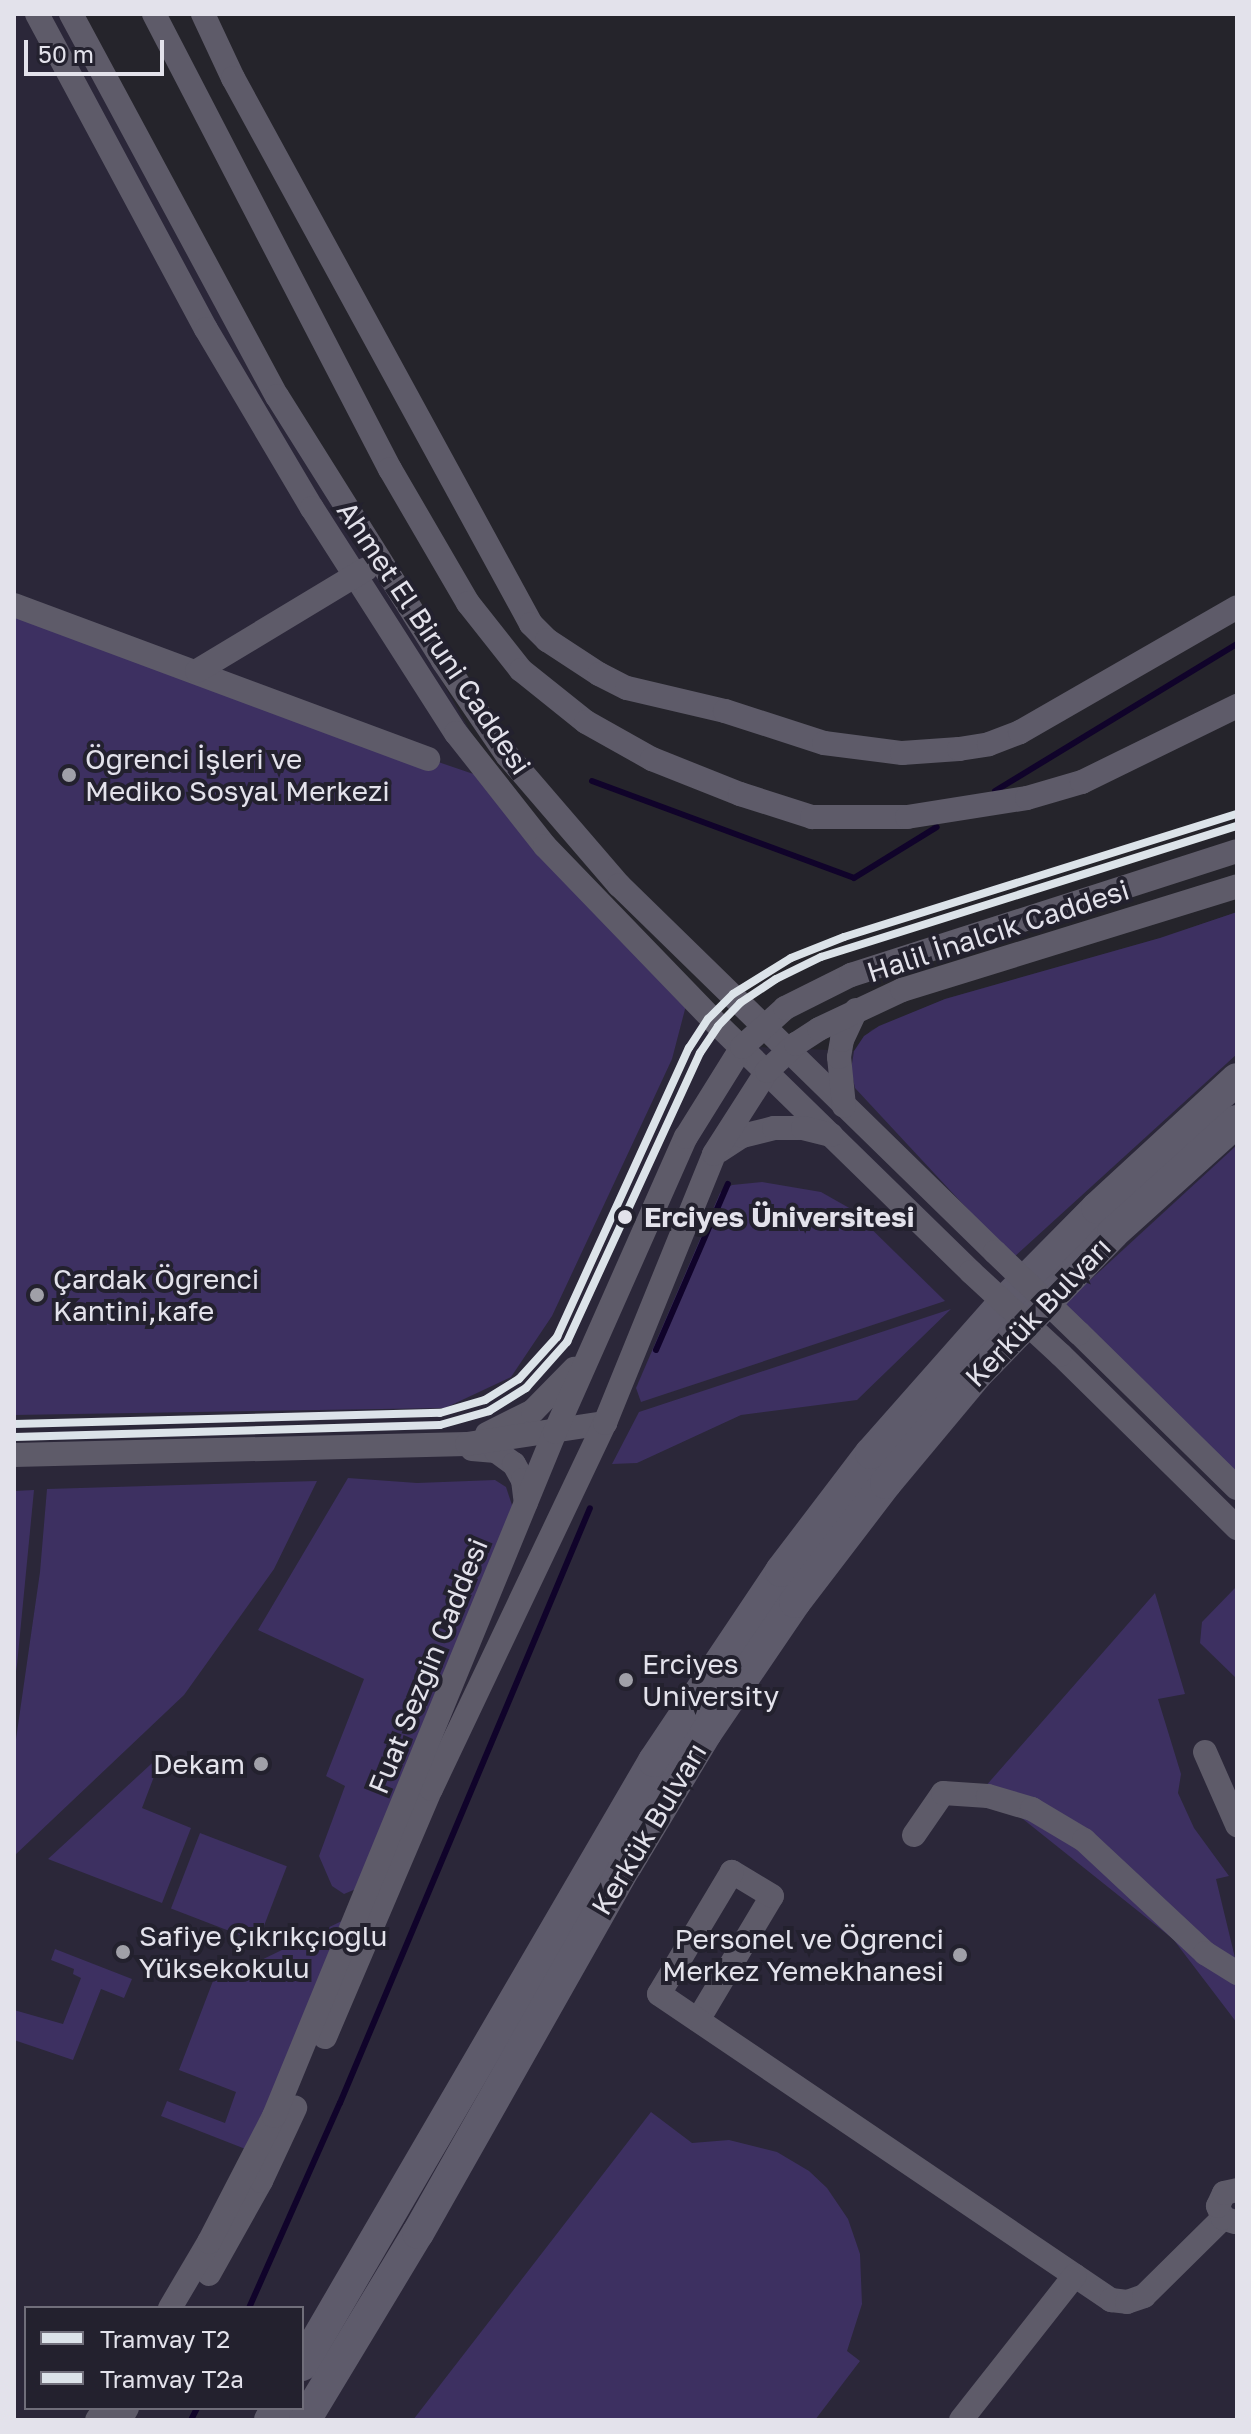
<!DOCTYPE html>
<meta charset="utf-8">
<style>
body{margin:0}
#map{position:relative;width:1251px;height:2434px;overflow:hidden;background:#25242b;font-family:"Golos Text",sans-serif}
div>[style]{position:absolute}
.built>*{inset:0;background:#2b2739}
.green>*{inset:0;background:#3d3061;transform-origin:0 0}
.stream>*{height:6px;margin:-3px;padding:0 3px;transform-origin:3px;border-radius:3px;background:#10032a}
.minor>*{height:24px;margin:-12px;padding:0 12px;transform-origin:12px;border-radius:12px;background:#5e5b69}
.major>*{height:32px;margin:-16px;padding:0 16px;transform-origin:16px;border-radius:16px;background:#5e5b6b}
.minor-bridge>*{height:24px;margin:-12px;padding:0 12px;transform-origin:12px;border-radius:12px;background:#5e5b69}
.tram-1>*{height:8px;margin:-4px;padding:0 4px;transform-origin:4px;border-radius:4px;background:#dce3e9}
.tram-2>*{height:8px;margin:-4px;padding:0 4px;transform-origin:4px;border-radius:4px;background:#dce3e9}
.dots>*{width:22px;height:22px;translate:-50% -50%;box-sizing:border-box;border:4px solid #23212e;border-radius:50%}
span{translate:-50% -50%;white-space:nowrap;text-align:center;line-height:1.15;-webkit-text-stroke:8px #23212e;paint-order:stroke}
.street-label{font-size:28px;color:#e3e2eb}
.poi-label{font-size:28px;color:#e3e2eb}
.left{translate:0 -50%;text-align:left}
.right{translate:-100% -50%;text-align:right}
.stop-label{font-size:28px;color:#e3e2eb;font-weight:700}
.frame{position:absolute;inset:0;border:16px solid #e3e2eb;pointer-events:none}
.legend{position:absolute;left:24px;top:2306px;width:280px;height:104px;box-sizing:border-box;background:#23212e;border:2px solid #706e7a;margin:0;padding:10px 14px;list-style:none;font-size:24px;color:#e3e2eb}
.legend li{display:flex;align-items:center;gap:16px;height:40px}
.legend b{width:40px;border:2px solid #706e7a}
.scale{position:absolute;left:24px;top:40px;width:140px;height:36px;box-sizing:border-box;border:4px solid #e3e2eb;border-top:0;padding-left:10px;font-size:24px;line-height:28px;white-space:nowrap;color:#e3e2eb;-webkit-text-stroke:6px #23212e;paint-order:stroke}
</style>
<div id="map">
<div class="built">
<div style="clip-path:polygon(evenodd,14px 14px,82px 14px,265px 367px,518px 816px,757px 1047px,854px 1051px,871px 1030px,945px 999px,1160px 938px,1237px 912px,1237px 2420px,14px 2420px,14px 14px,26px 2308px,302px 2308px,302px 2408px,26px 2408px,26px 2308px)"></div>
</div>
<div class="green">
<div style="clip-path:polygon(14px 607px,365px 737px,491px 780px,689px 994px,672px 1059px,652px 1102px,552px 1316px,511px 1377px,445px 1408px,14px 1415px)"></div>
<div style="clip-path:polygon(1237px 912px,1237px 1054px,1013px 1258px,855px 1088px,851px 1070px,854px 1051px,864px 1036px,879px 1026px,945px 999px,1160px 938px)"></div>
<div style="clip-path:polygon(1237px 1145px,1237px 1478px,1062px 1306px)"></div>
<div style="clip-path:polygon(762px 1182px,821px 1192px,851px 1209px,945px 1301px,641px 1402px,636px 1388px,720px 1193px,732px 1185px)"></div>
<div style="clip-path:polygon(951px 1309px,857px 1400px,741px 1415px,637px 1463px,612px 1464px,639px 1412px)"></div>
<div style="clip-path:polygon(348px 1478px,417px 1483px,495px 1480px,506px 1487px,513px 1508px,363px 1886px,344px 1894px,332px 1886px,319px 1856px,345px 1786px,326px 1776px,364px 1679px,258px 1630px)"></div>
<div style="clip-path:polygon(317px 1481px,274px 1569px,184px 1695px,14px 1856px,14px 1753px,40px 1572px,47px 1489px)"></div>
<div style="clip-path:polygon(34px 1490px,17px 1665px,14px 1684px,14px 1491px)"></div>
<div style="clip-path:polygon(1236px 1587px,1237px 1588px,1237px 1679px,1200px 1643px,1202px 1622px)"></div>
<div style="clip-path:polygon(1155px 1593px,1185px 1694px,1158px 1699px,1181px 1774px,1178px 1793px,1194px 1828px,1229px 1876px,1216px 1879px,1237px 1966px,1237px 2023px,1173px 1939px,984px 1788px)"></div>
<div style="clip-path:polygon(163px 1753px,142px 1808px,191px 1828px,162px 1903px,48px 1859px)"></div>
<div style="left:200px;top:1833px;width:93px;height:81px;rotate:21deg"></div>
<div style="clip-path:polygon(348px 1918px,248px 2150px,161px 2116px,167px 2101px,225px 2123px,236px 2092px,179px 2070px,221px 1960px,247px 1967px)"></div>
<div style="clip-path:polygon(55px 1949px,132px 1979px,124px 1998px,101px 1989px,73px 2060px,14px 2040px,14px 2010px,63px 2024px,81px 1978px,73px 1974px,74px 1969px,51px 1960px)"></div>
<div style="clip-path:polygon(651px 2112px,692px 2143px,729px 2140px,777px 2152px,809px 2171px,827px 2188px,848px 2219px,860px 2254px,862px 2304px,847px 2351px,860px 2361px,815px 2420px,413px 2420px)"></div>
</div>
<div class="stream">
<div style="left:592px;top:781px;width:279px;rotate:20.3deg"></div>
<div style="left:854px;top:878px;width:97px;rotate:-31.6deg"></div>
<div style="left:995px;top:791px;width:283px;rotate:-31.3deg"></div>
<div style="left:656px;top:1350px;width:181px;rotate:-66.6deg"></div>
<div style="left:249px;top:2308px;width:224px;rotate:-66.1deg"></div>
<div style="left:340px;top:2103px;width:645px;rotate:-67.21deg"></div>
<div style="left:191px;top:2420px;width:13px;rotate:-63deg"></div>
</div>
<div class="minor">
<div style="left:37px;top:14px;width:357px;rotate:61.8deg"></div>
<div style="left:206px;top:329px;width:208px;rotate:59.4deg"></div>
<div style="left:312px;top:508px;width:267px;rotate:57.4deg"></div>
<div style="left:456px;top:733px;width:144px;rotate:51.8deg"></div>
<div style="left:545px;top:846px;width:249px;rotate:46deg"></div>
<div style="left:718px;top:1025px;width:354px;rotate:44.3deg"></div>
<div style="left:71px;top:14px;width:434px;rotate:61.7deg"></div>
<div style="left:277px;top:396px;width:313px;rotate:57.9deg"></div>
<div style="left:443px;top:661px;width:114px;rotate:55.8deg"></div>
<div style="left:507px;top:755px;width:172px;rotate:49.3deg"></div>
<div style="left:619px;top:885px;width:525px;rotate:44.31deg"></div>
<div style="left:154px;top:14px;width:513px;rotate:62.59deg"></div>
<div style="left:390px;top:469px;width:155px;rotate:59.8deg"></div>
<div style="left:468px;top:603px;width:85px;rotate:51.7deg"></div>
<div style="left:521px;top:670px;width:83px;rotate:38.7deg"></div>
<div style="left:586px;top:722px;width:76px;rotate:29.3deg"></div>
<div style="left:652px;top:759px;width:95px;rotate:21.7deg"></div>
<div style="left:740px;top:794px;width:76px;rotate:17.7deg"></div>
<div style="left:812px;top:817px;width:95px"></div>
<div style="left:907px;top:817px;width:121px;rotate:-9deg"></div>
<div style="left:1027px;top:798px;width:57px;rotate:-16.2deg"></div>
<div style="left:1082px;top:782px;width:173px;rotate:-26.1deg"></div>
<div style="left:203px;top:14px;width:71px;rotate:64.9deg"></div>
<div style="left:233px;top:78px;width:622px;rotate:61.37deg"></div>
<div style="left:531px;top:624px;width:23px;rotate:45deg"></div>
<div style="left:547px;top:640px;width:62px;rotate:33.2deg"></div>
<div style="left:599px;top:674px;width:31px;rotate:27deg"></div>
<div style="left:627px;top:688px;width:101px;rotate:13.2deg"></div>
<div style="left:725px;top:711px;width:104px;rotate:17.9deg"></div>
<div style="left:824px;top:743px;width:79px;rotate:7.3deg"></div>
<div style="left:902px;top:753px;width:57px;rotate:-4deg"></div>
<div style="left:959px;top:749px;width:30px;rotate:-9deg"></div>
<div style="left:989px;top:744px;width:33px;rotate:-21deg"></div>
<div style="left:1020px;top:732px;width:250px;rotate:-29.9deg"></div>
<div style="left:14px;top:605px;width:442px;rotate:20.4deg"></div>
<div style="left:197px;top:671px;width:197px;rotate:-31.1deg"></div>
<div style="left:844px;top:1106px;width:49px;rotate:-95.8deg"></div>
<div style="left:839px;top:1057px;width:17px;rotate:-80deg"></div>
<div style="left:842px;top:1040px;width:33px;rotate:-65deg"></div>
<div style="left:719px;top:1151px;width:27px;rotate:-33deg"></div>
<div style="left:742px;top:1136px;width:33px;rotate:-14deg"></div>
<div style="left:774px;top:1128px;width:29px"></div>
<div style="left:803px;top:1128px;width:29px;rotate:14deg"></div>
<div style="left:1079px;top:1333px;width:221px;rotate:44.5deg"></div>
<div style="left:1061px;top:1355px;width:247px;rotate:44.5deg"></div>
<div style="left:487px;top:1434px;width:51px;rotate:-26.6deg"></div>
<div style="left:533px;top:1411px;width:59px;rotate:-45.7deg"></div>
<div style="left:472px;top:1449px;width:24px;rotate:5deg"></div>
<div style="left:496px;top:1451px;width:22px;rotate:36deg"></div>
<div style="left:514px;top:1464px;width:18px;rotate:61deg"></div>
<div style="left:523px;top:1480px;width:23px;rotate:83deg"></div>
<div style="left:14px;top:1455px;width:453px;rotate:-1.4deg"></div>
<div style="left:467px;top:1444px;width:140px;rotate:-8.7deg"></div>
<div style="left:1205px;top:1752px;width:80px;rotate:66.3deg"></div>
<div style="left:914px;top:1835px;width:51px;rotate:-55.4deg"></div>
<div style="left:943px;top:1793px;width:45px;rotate:3.8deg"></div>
<div style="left:988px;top:1796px;width:46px;rotate:16.5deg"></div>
<div style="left:1032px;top:1809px;width:61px;rotate:30.8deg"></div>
<div style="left:1084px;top:1840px;width:166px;rotate:43deg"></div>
<div style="left:1205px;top:1953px;width:38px;rotate:32deg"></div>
<div style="left:698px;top:2020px;width:144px;rotate:-59.2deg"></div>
<div style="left:772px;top:1896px;width:47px;rotate:-149deg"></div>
<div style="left:732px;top:1872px;width:142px;rotate:120.9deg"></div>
<div style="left:659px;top:1994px;width:546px;rotate:34.1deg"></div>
<div style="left:1111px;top:2300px;width:16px;rotate:7deg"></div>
<div style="left:1127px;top:2302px;width:18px;rotate:-19deg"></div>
<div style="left:1144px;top:2296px;width:111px;rotate:-44.6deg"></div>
<div style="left:325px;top:2037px;width:270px;rotate:-66.9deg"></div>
<div style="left:431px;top:1789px;width:405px;rotate:-64.6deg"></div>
<div style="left:605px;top:1423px;width:290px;rotate:-67.9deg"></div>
<div style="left:714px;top:1154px;width:98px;rotate:-57.4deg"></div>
<div style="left:767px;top:1071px;width:40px;rotate:-43deg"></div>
<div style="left:796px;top:1044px;width:27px;rotate:-33deg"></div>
<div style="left:819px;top:1029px;width:92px;rotate:-25.2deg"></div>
<div style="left:902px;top:990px;width:351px;rotate:-17.2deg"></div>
<div style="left:1235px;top:2222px;width:13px;rotate:-162deg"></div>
<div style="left:1223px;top:2218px;width:13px;rotate:-113deg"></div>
<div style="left:1218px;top:2206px;width:14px;rotate:-65deg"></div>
<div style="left:1224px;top:2193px;width:13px;rotate:-13deg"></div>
<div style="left:209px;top:2274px;width:107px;rotate:-60.8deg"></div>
<div style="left:261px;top:2181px;width:81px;rotate:-65deg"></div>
<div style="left:170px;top:2308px;width:77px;rotate:-59.4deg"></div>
<div style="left:209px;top:2242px;width:142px;rotate:-62.7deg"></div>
<div style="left:274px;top:2116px;width:739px;rotate:-67.67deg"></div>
<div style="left:555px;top:1432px;width:323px;rotate:-66.1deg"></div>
<div style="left:686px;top:1137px;width:106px;rotate:-58.1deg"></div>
<div style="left:742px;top:1047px;width:58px;rotate:-42.2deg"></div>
<div style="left:785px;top:1008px;width:74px;rotate:-26.6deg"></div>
<div style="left:851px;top:975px;width:405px;rotate:-17.8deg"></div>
<div style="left:97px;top:2420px;width:14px;rotate:-56deg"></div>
<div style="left:120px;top:2420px;width:14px;rotate:-60deg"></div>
<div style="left:961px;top:2420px;width:184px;rotate:-51.8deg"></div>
</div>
<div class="major">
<div style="left:302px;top:2365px;width:699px;rotate:-59.77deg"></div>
<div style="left:654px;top:1761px;width:229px;rotate:-56.2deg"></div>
<div style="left:781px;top:1571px;width:148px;rotate:-52.7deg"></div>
<div style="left:871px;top:1453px;width:207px;rotate:-48.5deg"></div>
<div style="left:1008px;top:1298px;width:127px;rotate:-45.3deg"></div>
<div style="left:1097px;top:1208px;width:190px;rotate:-42.7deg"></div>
<div style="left:270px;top:2420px;width:14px;rotate:-60deg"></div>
<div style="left:305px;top:2420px;width:218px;rotate:-58.9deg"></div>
<div style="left:418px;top:2233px;width:422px;rotate:-60.5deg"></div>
<div style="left:626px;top:1866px;width:155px;rotate:-59deg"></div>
<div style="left:706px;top:1733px;width:158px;rotate:-55.8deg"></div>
<div style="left:795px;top:1602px;width:150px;rotate:-52.6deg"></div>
<div style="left:886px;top:1483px;width:141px;rotate:-50.2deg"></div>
<div style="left:976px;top:1375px;width:197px;rotate:-46deg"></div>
<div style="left:1113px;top:1233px;width:167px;rotate:-42.1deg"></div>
</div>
<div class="minor-bridge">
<div style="left:995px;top:1252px;width:117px;rotate:44deg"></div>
<div style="left:971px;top:1272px;width:122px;rotate:42.7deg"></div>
</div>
<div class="tram-1">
<div style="left:14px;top:1424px;width:426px;rotate:-1.5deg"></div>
<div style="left:440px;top:1413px;width:47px;rotate:-16.1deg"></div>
<div style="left:485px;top:1400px;width:40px;rotate:-32deg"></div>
<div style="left:519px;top:1379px;width:57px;rotate:-47.9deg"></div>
<div style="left:557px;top:1337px;width:318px;rotate:-65.5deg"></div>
<div style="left:689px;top:1048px;width:35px;rotate:-57deg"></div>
<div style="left:708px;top:1019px;width:35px;rotate:-45deg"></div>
<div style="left:733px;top:994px;width:68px;rotate:-31.8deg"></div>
<div style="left:791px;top:958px;width:57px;rotate:-21.6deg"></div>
<div style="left:844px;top:937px;width:412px;rotate:-17.4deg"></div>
</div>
<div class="tram-2">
<div style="left:14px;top:1437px;width:426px;rotate:-1.6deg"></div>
<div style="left:440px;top:1425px;width:51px;rotate:-15.9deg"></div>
<div style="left:489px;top:1411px;width:44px;rotate:-31.9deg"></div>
<div style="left:526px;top:1388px;width:62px;rotate:-48.3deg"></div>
<div style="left:567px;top:1342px;width:318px;rotate:-65.3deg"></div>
<div style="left:700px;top:1053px;width:32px;rotate:-56deg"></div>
<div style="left:718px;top:1026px;width:32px;rotate:-46deg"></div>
<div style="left:740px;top:1003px;width:43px;rotate:-33.7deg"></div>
<div style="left:776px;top:979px;width:50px;rotate:-26.1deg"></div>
<div style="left:821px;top:957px;width:436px;rotate:-17.5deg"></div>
</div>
<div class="dots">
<div style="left:69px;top:775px;background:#a0a0a8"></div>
<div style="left:625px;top:1217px;background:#e3e2eb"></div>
<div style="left:37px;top:1295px;background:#a0a0a8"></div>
<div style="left:626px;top:1680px;background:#a0a0a8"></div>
<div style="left:261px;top:1764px;background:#a0a0a8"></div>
<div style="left:123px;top:1952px;background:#a0a0a8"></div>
<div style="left:960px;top:1955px;background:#a0a0a8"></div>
</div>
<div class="street-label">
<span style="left:434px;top:638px;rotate:56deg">Ahmet El Biruni Caddesi</span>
<span style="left:998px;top:931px;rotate:-18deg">Halil İnalcık Caddesi</span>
<span style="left:1038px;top:1312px;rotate:-46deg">Kerkük Bulvarı</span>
<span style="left:428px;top:1666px;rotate:-68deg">Fuat Sezgin Caddesi</span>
<span style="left:649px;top:1829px;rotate:-59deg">Kerkük Bulvarı</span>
</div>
<div class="poi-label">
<span class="left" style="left:85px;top:775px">Öğrenci İşleri ve<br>Mediko Sosyal Merkezi</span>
<span class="left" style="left:53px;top:1295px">Çardak Öğrenci<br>Kantini,kafe</span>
<span class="left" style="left:642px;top:1680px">Erciyes<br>University</span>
<span class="right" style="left:245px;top:1764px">Dekam</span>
<span class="left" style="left:139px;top:1952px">Safiye Çıkrıkçıoğlu<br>Yüksekokulu</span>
<span class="right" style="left:944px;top:1955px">Personel ve Öğrenci<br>Merkez Yemekhanesi</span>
</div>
<div class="stop-label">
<span class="left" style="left:644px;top:1217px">Erciyes Üniversitesi</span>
</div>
<div class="frame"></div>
<ul class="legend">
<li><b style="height:10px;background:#dce3e9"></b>Tramvay T2</li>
<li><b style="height:10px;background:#dce3e9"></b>Tramvay T2a</li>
</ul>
<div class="scale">50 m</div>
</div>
